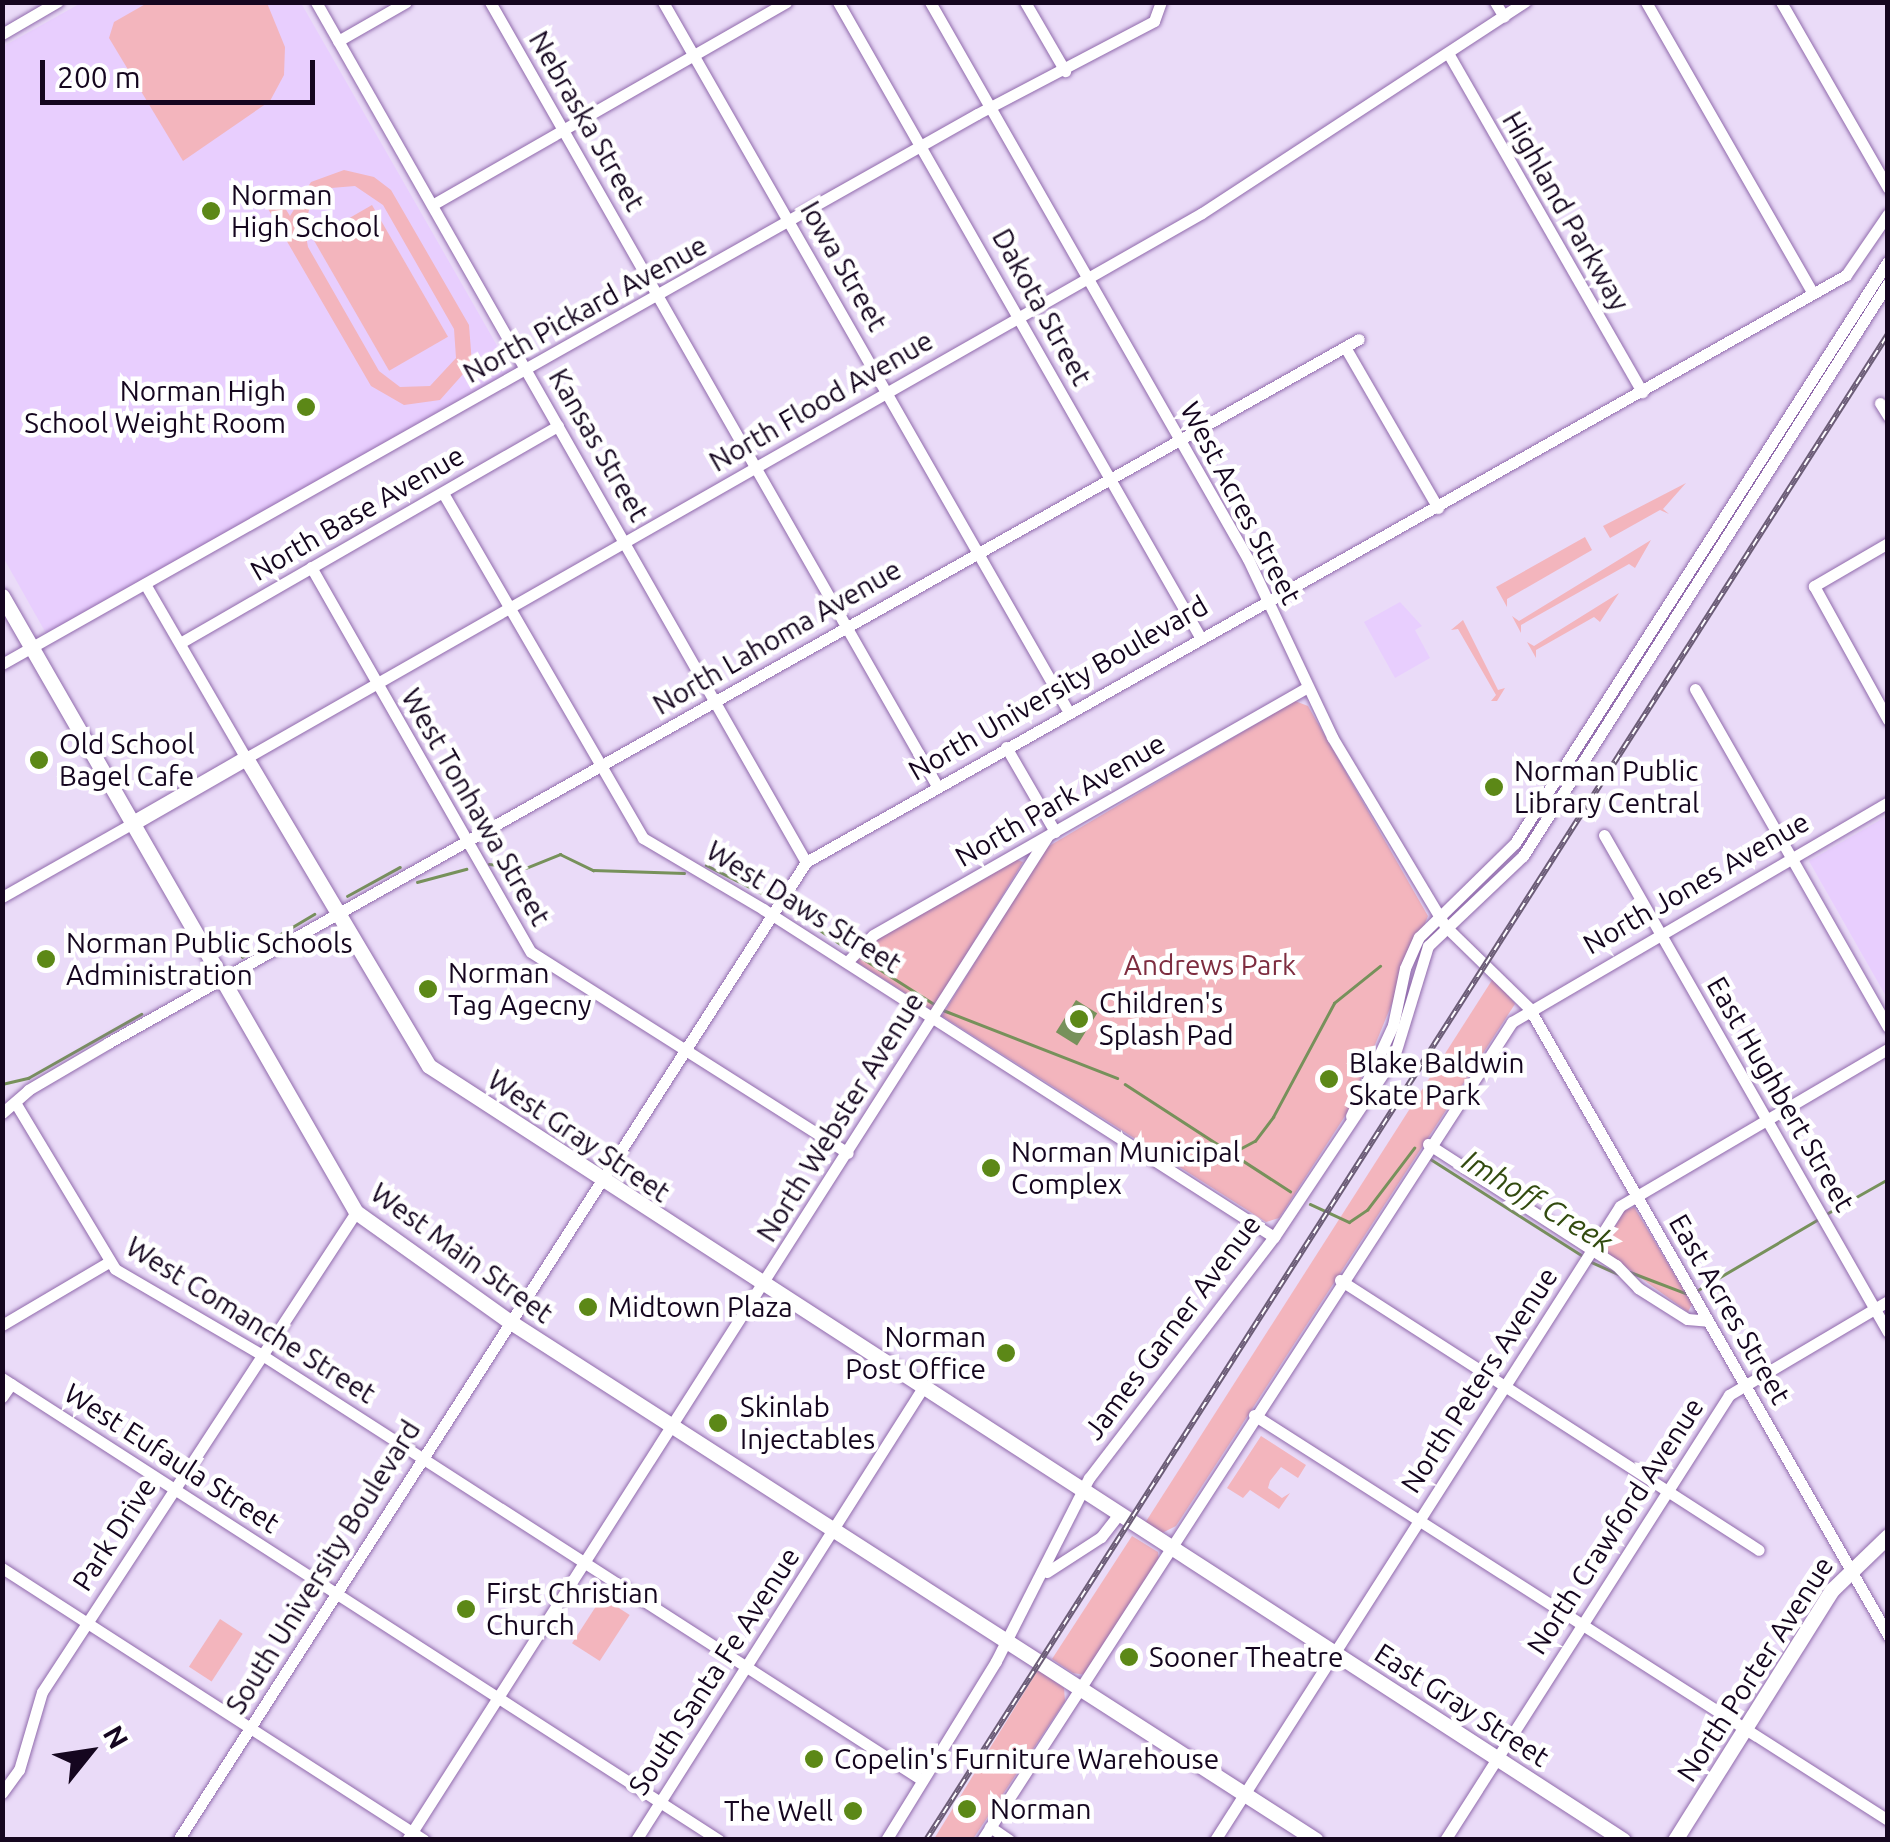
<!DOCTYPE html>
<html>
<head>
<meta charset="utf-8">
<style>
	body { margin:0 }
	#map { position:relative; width:1890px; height:1842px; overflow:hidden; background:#eadbf8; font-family:Ubuntu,sans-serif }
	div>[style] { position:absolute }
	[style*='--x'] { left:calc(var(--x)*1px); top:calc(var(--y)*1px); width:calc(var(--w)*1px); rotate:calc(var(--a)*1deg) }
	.built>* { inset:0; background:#e8cefe }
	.green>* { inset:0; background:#f3b5bd; transform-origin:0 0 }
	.water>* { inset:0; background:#77915b; transform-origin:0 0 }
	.stream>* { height:2.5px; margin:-1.25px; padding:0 1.25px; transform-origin:1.25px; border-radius:1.25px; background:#77915b }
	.roads { filter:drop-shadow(0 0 2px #906aac) drop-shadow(0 0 2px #906aac) }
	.minor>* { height:11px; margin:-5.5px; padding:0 5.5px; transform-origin:5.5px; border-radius:5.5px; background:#fff }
	.major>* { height:15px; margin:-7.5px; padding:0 7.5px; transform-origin:7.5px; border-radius:7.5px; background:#fff }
	.rail>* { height:6px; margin-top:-3px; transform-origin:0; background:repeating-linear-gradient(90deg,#fff 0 8px,#6b5c76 0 16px); box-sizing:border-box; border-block:2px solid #6b5c76 }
	.dots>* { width:28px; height:28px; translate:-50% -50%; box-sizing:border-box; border:5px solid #fff; border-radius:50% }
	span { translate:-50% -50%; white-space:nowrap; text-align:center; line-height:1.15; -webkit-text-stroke:9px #fff; paint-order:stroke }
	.street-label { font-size:28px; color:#15061f }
	.poi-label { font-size:28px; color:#15061f }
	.left { translate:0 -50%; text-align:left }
	.right { translate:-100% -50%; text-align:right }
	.park-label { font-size:28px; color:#7e2d40 }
	.water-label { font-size:30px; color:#324b0f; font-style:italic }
	.frame { position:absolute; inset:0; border:5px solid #15061f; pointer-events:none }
	.north { position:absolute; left:40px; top:1702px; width:100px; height:100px; -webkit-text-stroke:8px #fff; paint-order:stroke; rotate:60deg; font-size:28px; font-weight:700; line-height:40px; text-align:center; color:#15061f }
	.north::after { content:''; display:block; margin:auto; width:35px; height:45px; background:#15061f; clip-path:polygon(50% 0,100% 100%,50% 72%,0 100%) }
	.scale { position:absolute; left:40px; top:60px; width:275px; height:45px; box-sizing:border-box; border:5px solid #15061f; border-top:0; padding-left:12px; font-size:30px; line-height:35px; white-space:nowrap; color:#15061f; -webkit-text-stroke:8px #fff; paint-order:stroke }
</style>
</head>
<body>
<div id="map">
	<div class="built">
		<div style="clip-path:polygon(81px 3px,301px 3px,511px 370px,47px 635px,3px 557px,2px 47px)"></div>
		<div style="clip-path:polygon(1400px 602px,1422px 626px,1415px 630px,1430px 658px,1395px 678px,1364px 622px)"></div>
		<div style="clip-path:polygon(1887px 816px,1887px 998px,1809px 861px)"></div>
	</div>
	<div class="green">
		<div style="clip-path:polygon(149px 2px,267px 3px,285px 47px,284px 75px,270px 101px,183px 161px,109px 38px,114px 22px)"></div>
		<div style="clip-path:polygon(evenodd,344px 170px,374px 177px,391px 190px,469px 325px,472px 364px,440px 400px,404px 405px,371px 386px,267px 207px,280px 200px,290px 216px,311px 182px,344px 170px,355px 186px,383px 205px,454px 329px,456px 358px,430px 386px,400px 387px,379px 371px,308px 247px,304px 226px,311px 204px,331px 188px,355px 186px)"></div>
		<div style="left:372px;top:205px;width:152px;height:68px;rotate:60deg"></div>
		<div style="clip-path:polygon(1686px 483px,1663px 509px,1669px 514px,1660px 510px,1610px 538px,1603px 526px)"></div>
		<div style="clip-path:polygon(1585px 537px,1592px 550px,1507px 599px,1507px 607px,1496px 587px)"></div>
		<div style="clip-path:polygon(1651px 540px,1635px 568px,1629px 564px,1521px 625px,1521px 633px,1512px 616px,1519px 621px)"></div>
		<div style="clip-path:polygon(1619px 593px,1600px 622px,1594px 617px,1536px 650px,1536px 658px,1527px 642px,1534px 646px)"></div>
		<div style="clip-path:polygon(1463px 620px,1498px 690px,1505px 688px,1497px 701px,1491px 701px,1496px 695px,1458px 629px,1451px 630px)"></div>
		<div style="clip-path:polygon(1295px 701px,1308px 706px,1428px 916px,1347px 1113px,1279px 1218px,1266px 1222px,942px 1016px,1044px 849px)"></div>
		<div style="clip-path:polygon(1015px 859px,1023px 862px,932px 1010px,855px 961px,865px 946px)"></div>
		<div style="clip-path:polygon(1494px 977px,1515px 1004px,1176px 1526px,1162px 1533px,1145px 1523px)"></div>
		<div style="clip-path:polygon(1634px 1207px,1692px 1304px,1688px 1312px,1602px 1250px,1624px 1211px)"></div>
		<div style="clip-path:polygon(1261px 1436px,1306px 1465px,1298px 1478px,1281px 1467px,1270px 1481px,1268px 1488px,1282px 1498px,1290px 1493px,1279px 1509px,1250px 1490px,1243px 1498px,1227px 1488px)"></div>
		<div style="clip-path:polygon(1132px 1536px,1158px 1552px,1159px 1562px,1085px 1675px,1073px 1673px,1052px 1659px)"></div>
		<div style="left:602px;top:1597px;width:33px;height:55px;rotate:33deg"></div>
		<div style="left:220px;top:1619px;width:27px;height:57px;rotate:33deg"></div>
		<div style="clip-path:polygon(1038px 1670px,1064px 1688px,1065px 1701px,973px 1839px,934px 1839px)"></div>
	</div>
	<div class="water">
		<div style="left:1076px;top:1000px;width:25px;height:38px;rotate:32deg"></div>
	</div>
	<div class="stream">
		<div style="--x:489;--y:864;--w:37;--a:6"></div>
		<div style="--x:526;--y:868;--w:37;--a:-22"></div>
		<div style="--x:560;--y:854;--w:37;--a:26"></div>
		<div style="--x:593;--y:870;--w:91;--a:1.9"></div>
		<div style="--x:706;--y:865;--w:78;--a:26.6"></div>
		<div style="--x:417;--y:882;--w:51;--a:-14.9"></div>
		<div style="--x:347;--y:896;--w:60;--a:-28.7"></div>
		<div style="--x:783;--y:905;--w:78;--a:34.1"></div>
		<div style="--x:859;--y:956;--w:89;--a:32.6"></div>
		<div style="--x:242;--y:957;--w:84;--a:-30.8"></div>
		<div style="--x:943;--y:1010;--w:187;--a:21.3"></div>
		<div style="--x:2;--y:1084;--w:27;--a:-13"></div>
		<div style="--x:28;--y:1078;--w:130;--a:-29.5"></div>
		<div style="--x:1125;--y:1084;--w:197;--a:33"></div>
		<div style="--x:1232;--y:1153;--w:26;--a:-28"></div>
		<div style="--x:1255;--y:1141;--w:30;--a:-53"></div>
		<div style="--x:1273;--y:1117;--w:129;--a:-61.8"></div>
		<div style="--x:1334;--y:1003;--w:59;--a:-38.8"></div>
		<div style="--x:1429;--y:1158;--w:183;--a:32.5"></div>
		<div style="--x:1310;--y:1204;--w:43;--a:24.8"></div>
		<div style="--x:1349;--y:1222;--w:22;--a:-34"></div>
		<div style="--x:1367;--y:1210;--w:78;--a:-52.8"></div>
		<div style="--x:1828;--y:1213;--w:69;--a:-29.5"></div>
		<div style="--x:1589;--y:1261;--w:32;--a:24"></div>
		<div style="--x:1630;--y:1272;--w:59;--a:20.9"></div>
		<div style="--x:1698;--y:1290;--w:138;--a:-30.5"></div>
	</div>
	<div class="roads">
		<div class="minor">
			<div style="--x:316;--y:2;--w:990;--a:60.33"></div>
			<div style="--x:490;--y:2;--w:902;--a:60.31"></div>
			<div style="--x:663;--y:2;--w:817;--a:60.26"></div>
			<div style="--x:838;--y:2;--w:731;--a:60.31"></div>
			<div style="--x:930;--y:2;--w:641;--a:60.28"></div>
			<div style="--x:1248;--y:559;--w:197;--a:64.7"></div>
			<div style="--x:1332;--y:737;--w:220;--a:59.1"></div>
			<div style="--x:1445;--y:926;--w:117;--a:44.3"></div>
			<div style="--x:1529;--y:1008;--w:723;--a:60.21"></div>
			<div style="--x:1025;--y:2;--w:80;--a:59.9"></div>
			<div style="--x:1495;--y:2;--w:17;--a:59"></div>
			<div style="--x:1646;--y:2;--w:336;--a:60.2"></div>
			<div style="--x:1781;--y:2;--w:215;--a:60.1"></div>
			<div style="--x:2;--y:34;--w:64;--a:-30.2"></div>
			<div style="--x:338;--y:41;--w:78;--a:-29.8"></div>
			<div style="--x:1448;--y:53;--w:391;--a:60.2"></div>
			<div style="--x:432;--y:205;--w:408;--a:-29.8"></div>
			<div style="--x:1345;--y:347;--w:186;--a:60"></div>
			<div style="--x:1880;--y:403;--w:15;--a:58"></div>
			<div style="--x:443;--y:493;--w:399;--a:59.9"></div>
			<div style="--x:643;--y:838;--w:139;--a:30.6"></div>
			<div style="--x:763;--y:909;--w:607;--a:32.7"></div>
			<div style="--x:1888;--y:543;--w:86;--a:149.8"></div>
			<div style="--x:1814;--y:586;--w:153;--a:61.1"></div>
			<div style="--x:311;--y:567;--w:443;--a:60.3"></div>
			<div style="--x:531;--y:952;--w:375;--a:32.4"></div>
			<div style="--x:145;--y:584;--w:201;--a:59.9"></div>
			<div style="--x:246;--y:758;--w:1100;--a:-29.69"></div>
			<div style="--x:1202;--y:213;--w:386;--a:-33.2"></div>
			<div style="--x:180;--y:643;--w:436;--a:-29.9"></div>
			<div style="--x:2;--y:664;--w:1119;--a:-29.43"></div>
			<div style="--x:977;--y:114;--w:200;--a:-27.7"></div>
			<div style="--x:1154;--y:21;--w:20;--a:-70"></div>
			<div style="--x:1695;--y:689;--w:389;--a:60.3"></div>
			<div style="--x:1006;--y:747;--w:98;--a:60"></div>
			<div style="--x:1604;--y:835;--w:572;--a:60.26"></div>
			<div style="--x:2;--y:897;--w:148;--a:-29.5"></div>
			<div style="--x:847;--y:962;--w:37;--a:-46"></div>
			<div style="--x:873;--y:935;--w:497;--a:-29.7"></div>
			<div style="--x:16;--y:1104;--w:192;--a:59"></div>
			<div style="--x:115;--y:1269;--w:167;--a:30.3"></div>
			<div style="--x:259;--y:1353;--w:789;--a:32.78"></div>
			<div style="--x:2;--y:1113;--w:35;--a:-41"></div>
			<div style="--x:28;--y:1090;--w:93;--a:-30.4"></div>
			<div style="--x:108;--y:1043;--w:1435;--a:-29.37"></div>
			<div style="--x:1351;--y:1116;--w:100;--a:-65.2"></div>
			<div style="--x:1393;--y:1025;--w:58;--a:-78.1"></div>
			<div style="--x:1405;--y:968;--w:34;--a:-66"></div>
			<div style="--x:1419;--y:937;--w:134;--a:-44.4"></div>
			<div style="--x:1515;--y:843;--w:691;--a:-57.34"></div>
			<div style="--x:1428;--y:1144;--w:224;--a:32.8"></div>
			<div style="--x:1616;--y:1265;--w:32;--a:46"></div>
			<div style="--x:1638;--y:1288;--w:58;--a:32.3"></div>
			<div style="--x:1687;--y:1319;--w:21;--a:5"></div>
			<div style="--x:1340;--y:1280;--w:498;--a:32.8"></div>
			<div style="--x:2;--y:1325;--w:124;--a:-30.5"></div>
			<div style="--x:2;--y:1378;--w:853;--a:32.8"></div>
			<div style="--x:2;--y:1397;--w:16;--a:-55"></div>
			<div style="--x:1254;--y:1415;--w:752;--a:32.57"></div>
			<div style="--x:2;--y:1568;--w:502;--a:32.8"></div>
			<div style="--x:1047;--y:1572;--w:64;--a:-32.9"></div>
			<div style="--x:1101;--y:1537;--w:28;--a:-52"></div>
			<div style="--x:2;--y:1793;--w:29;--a:-54"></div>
			<div style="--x:19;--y:1770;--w:81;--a:-73.6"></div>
			<div style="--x:42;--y:1692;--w:574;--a:-56.81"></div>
			<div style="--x:990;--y:1827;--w:23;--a:34"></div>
			<div style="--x:178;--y:1840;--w:1162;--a:-57.29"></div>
			<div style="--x:806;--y:862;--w:1194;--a:-29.44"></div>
			<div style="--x:1846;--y:275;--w:74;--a:-55.5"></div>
			<div style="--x:407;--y:1840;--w:1190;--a:-57.46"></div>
			<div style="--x:636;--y:1840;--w:534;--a:-57.62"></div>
			<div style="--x:886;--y:1840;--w:210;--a:-58.4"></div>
			<div style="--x:996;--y:1661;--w:205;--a:-63.1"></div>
			<div style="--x:1089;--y:1478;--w:304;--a:-52.5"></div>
			<div style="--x:1274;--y:1237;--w:216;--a:-56.3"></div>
			<div style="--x:1394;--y:1057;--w:116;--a:-73"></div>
			<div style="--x:1428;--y:946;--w:131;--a:-43.5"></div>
			<div style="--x:1523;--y:856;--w:679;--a:-57.5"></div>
			<div style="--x:982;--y:1840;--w:975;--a:-57.06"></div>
			<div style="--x:1512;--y:1022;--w:436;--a:-30.3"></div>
			<div style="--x:1215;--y:1840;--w:752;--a:-57.43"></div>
			<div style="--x:1620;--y:1206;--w:311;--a:-30.4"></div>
			<div style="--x:1445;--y:1840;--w:528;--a:-57.45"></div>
			<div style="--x:1729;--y:1395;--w:185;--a:-30.6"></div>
		</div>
		<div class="major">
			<div style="--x:2;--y:596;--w:710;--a:60.12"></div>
			<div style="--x:356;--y:1212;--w:188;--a:35.5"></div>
			<div style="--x:509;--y:1321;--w:959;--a:32.75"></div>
			<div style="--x:131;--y:824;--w:133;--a:-29.9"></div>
			<div style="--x:246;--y:758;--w:358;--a:59.3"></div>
			<div style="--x:429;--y:1066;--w:1423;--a:32.95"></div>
			<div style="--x:1675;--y:1840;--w:295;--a:-57.9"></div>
			<div style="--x:1832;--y:1590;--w:78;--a:-44"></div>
		</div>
	</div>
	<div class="rail">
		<div style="--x:926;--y:1840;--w:1787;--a:-57.43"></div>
	</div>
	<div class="dots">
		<div style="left:211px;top:211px;background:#5c8817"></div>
		<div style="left:306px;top:407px;background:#5c8817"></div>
		<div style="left:39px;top:760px;background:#5c8817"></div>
		<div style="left:1494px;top:787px;background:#5c8817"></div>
		<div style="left:46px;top:959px;background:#5c8817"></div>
		<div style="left:428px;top:989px;background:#5c8817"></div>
		<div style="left:1079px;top:1019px;background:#5c8817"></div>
		<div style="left:1329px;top:1079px;background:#5c8817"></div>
		<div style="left:991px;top:1168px;background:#5c8817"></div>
		<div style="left:588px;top:1307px;background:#5c8817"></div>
		<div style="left:1006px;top:1353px;background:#5c8817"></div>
		<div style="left:718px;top:1423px;background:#5c8817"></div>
		<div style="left:466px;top:1609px;background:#5c8817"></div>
		<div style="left:1129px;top:1657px;background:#5c8817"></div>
		<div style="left:814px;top:1759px;background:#5c8817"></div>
		<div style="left:967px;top:1809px;background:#5c8817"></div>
		<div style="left:853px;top:1811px;background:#5c8817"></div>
	</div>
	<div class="street-label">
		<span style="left:587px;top:121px;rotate:60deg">Nebraska Street</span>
		<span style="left:1566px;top:211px;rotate:60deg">Highland Parkway</span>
		<span style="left:844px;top:266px;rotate:60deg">Iowa Street</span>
		<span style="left:1042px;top:307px;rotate:61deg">Dakota Street</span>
		<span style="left:585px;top:309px;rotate:-29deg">North Pickard Avenue</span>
		<span style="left:821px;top:401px;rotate:-30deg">North Flood Avenue</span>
		<span style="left:599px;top:445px;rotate:60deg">Kansas Street</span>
		<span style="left:1241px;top:503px;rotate:62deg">West Acres Street</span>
		<span style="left:357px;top:513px;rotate:-30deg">North Base Avenue</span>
		<span style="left:777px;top:637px;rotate:-30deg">North Lahoma Avenue</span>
		<span style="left:1058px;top:688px;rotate:-30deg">North University Boulevard</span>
		<span style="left:1060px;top:800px;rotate:-30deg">North Park Avenue</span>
		<span style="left:476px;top:807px;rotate:60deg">West Tonhawa Street</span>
		<span style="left:1696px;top:883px;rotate:-30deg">North Jones Avenue</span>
		<span style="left:804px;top:907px;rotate:32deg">West Daws Street</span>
		<span style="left:1781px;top:1094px;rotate:60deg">East Hughbert Street</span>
		<span style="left:840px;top:1117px;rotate:-58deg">North Webster Avenue</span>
		<span style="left:579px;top:1136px;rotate:34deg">West Gray Street</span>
		<span style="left:462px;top:1253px;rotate:36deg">West Main Street</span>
		<span style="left:1730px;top:1309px;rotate:60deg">East Acres Street</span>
		<span style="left:251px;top:1320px;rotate:32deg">West Comanche Street</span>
		<span style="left:1172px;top:1327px;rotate:-53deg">James Garner Avenue</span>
		<span style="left:1479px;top:1380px;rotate:-57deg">North Peters Avenue</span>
		<span style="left:172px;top:1458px;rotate:33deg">West Eufaula Street</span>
		<span style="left:1615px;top:1526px;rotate:-57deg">North Crawford Avenue</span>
		<span style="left:114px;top:1534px;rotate:-57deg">Park Drive</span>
		<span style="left:323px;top:1567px;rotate:-58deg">South University Boulevard</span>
		<span style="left:1755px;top:1669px;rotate:-57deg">North Porter Avenue</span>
		<span style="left:714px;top:1671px;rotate:-57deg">South Santa Fe Avenue</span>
		<span style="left:1462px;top:1705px;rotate:33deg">East Gray Street</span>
	</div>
	<div class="poi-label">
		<span class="left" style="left:231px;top:211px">Norman<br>High School</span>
		<span class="right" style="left:286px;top:407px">Norman High<br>School Weight Room</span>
		<span class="left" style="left:59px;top:760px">Old School<br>Bagel Cafe</span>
		<span class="left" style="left:1514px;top:787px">Norman Public<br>Library Central</span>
		<span class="left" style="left:66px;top:959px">Norman Public Schools<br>Administration</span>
		<span class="left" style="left:448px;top:989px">Norman<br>Tag Agecny</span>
		<span class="left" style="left:1099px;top:1019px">Children's<br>Splash Pad</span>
		<span class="left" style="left:1349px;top:1079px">Blake Baldwin<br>Skate Park</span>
		<span class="left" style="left:1011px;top:1168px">Norman Municipal<br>Complex</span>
		<span class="left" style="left:608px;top:1307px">Midtown Plaza</span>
		<span class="right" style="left:986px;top:1353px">Norman<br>Post Office</span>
		<span class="left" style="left:740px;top:1423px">Skinlab<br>Injectables</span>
		<span class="left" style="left:486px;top:1609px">First Christian<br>Church</span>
		<span class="left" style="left:1149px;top:1657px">Sooner Theatre</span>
		<span class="left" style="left:834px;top:1759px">Copelin's Furniture Warehouse</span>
		<span class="left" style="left:990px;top:1809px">Norman</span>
		<span class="right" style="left:833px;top:1811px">The Well</span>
	</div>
	<div class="park-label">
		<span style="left:1210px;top:965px">Andrews Park</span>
	</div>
	<div class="water-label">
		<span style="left:1538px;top:1201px;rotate:31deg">Imhoff Creek</span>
	</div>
	<div class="frame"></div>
	<div class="north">N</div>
	<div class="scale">200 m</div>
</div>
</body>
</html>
